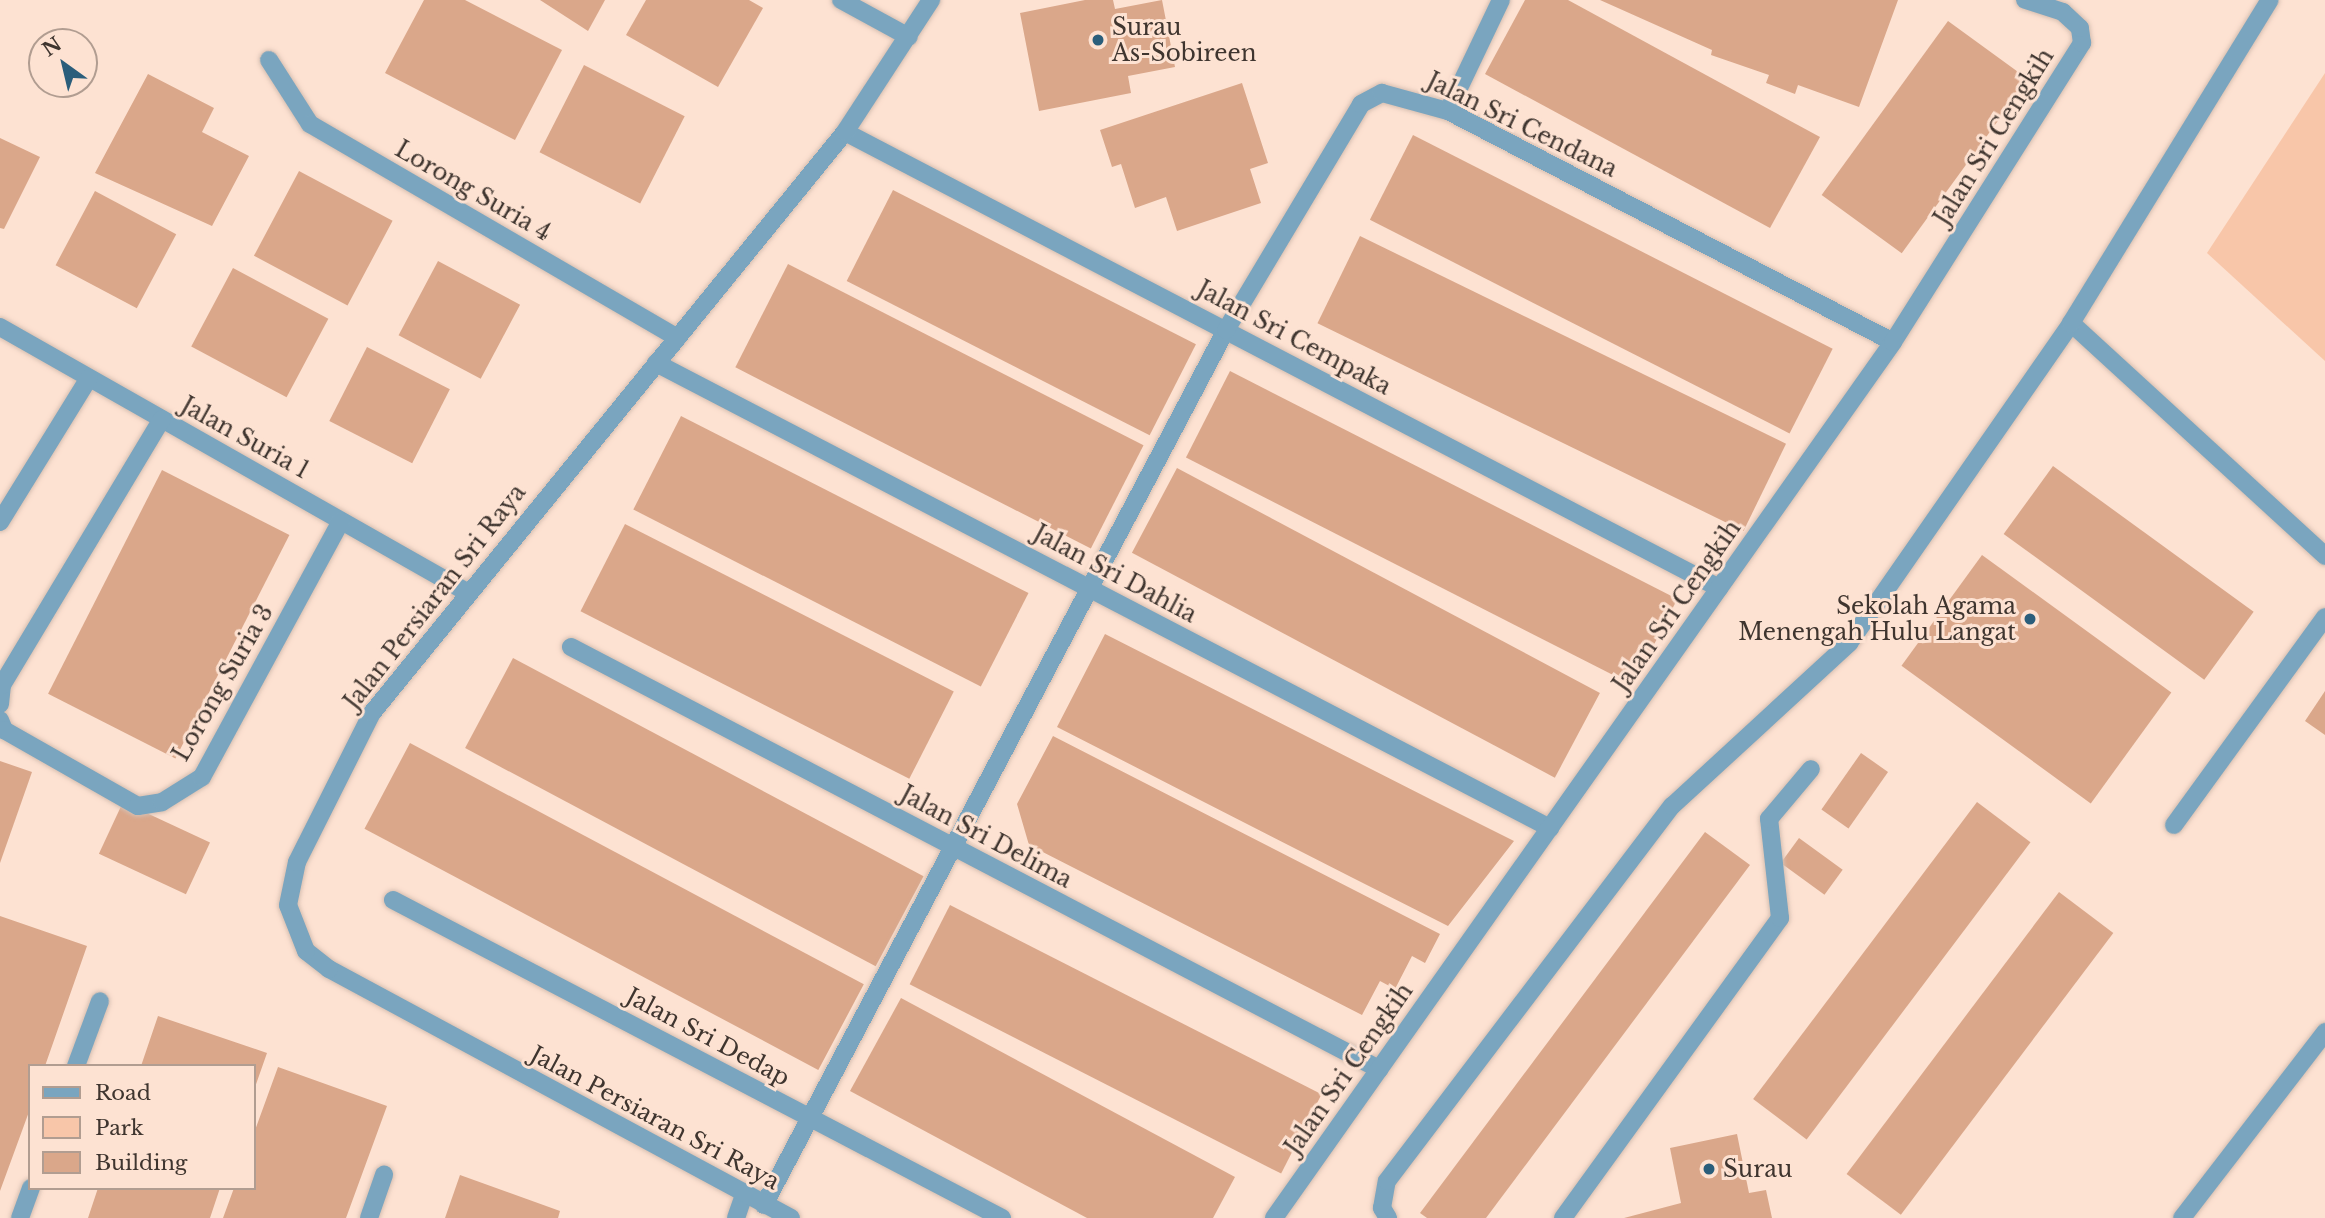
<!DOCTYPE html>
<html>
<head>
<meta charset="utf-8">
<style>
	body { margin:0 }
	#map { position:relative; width:2325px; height:1218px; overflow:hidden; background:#fde2d2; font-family:"Libre Baskerville",serif }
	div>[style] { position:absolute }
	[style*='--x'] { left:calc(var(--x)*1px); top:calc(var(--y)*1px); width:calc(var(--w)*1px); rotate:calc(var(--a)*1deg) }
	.green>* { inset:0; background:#f8c6a9 }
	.building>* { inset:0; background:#daa78a; transform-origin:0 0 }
	.roads { filter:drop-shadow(0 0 2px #d7bfb1) drop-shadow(0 0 2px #d7bfb1) }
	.minor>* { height:18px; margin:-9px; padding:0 9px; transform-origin:9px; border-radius:9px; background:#7aa5bf }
	.dots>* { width:19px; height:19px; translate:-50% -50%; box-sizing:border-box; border:4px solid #fde2d2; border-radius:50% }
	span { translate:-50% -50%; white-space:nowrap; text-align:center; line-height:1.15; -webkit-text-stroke:6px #fde2d2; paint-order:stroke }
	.poi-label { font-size:23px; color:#3f352f }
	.left { translate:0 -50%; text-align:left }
	.right { translate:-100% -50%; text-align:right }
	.street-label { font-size:23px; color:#3f352f }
	.legend { position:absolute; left:28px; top:1064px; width:228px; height:126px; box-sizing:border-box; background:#fde2d2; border:2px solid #b19d91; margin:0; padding:9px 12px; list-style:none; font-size:21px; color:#3f352f }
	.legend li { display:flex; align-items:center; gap:14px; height:35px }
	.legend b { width:35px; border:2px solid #b19d91 }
	.north { position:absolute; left:28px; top:28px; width:70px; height:70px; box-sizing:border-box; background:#fde2d2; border:2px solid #b19d91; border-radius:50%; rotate:326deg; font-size:19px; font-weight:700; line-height:28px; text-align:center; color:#3f352f }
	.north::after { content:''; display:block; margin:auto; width:24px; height:32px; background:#2b5e7b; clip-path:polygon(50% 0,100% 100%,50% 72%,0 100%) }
</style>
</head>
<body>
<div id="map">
	<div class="green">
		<div style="clip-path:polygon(2325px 73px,2325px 361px,2207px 253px)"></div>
	</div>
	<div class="building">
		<div style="clip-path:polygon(424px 0,465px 0,562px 50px,515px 140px,385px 73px)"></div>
		<div style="clip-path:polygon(540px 0,605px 0,588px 31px)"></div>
		<div style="clip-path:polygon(646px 0,749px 0,763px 8px,718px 87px,626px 35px)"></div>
		<div style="clip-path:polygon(1085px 0,1113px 0,1115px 9px,1162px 0,1175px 67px,1128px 76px,1131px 93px,1039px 111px,1020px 13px)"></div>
		<div style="clip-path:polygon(1525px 0,1568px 0,1820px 137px,1770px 228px,1485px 74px)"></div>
		<div style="clip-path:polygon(1600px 0,1898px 0,1859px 107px,1798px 85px,1795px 94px,1766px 83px,1769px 75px,1711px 55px,1712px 50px)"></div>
		<div style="left:1948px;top:21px;width:99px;height:215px;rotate:36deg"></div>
		<div style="left:584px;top:65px;width:113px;height:98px;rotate:27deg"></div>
		<div style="clip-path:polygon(148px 74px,214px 108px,202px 132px,249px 156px,212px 226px,95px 173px)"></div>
		<div style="clip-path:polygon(1242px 83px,1268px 163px,1250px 169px,1261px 203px,1177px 231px,1166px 197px,1135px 208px,1121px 164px,1112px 167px,1100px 130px)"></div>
		<div style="left:1413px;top:135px;width:471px;height:95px;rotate:27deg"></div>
		<div style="clip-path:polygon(0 138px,40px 157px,4px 229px,0 228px)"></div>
		<div style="left:299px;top:171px;width:106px;height:96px;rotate:28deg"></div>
		<div style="left:893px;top:190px;width:340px;height:102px;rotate:27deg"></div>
		<div style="left:95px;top:191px;width:92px;height:84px;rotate:28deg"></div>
		<div style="left:1360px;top:236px;width:474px;height:97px;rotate:26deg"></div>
		<div style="left:438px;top:261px;width:93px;height:84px;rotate:28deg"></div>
		<div style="left:788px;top:264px;width:399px;height:116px;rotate:27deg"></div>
		<div style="left:233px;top:268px;width:108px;height:89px;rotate:28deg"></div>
		<div style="left:367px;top:347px;width:93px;height:83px;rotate:27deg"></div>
		<div style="left:1230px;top:371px;width:502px;height:97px;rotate:27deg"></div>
		<div style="left:681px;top:416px;width:390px;height:105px;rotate:27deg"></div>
		<div style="left:2053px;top:466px;width:248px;height:84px;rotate:36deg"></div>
		<div style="left:1177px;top:468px;width:479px;height:96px;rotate:28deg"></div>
		<div style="left:162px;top:470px;width:143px;height:251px;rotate:27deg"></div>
		<div style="left:625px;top:524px;width:369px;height:98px;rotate:27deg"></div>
		<div style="left:1982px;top:555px;width:234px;height:137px;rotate:36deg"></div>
		<div style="clip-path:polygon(1105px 634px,1432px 800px,1514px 841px,1448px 926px,1351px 877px,1057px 727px)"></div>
		<div style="left:513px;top:658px;width:465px;height:102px;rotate:28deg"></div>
		<div style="clip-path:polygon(2325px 691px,2325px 735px,2305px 721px)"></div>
		<div style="clip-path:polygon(1053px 736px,1440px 934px,1425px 963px,1412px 956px,1395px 989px,1380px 981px,1362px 1015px,1029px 845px,1017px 804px)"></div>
		<div style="left:410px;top:743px;width:514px;height:97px;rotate:28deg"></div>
		<div style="left:1861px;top:753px;width:33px;height:69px;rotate:35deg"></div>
		<div style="clip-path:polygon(0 761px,32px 772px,0 863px)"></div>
		<div style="left:123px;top:802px;width:96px;height:57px;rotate:25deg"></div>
		<div style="left:1977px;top:802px;width:67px;height:372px;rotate:37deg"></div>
		<div style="clip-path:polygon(1705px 832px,1750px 865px,1486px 1218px,1427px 1218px,1420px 1213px)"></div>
		<div style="left:1799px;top:838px;width:54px;height:31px;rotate:36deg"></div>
		<div style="left:2059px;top:892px;width:68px;height:353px;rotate:37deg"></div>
		<div style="left:950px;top:905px;width:417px;height:89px;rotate:27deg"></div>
		<div style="clip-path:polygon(0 916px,87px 946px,45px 1066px,30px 1066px,30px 1109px,0 1191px)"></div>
		<div style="clip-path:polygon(901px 998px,1235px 1177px,1213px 1218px,1087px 1218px,850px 1091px)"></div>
		<div style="clip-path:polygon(158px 1016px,267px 1053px,254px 1090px,254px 1066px,141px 1066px)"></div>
		<div style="clip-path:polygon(278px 1067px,387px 1106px,346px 1218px,223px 1218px,234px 1188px,254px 1188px,254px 1133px)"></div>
		<div style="clip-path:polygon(1737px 1134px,1749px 1193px,1766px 1190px,1772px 1218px,1624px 1218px,1681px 1203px,1670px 1148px)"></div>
		<div style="clip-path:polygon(460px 1175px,560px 1211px,558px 1218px,445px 1218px)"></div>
		<div style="clip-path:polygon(98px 1188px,220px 1188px,210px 1218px,88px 1218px)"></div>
	</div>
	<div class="roads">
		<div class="minor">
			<div style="--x:841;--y:0;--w:77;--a:28.6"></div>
			<div style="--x:269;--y:60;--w:76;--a:57.4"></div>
			<div style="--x:310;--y:124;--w:425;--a:30.2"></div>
			<div style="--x:1448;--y:111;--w:123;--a:-64.5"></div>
			<div style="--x:845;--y:132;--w:986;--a:27.55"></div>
			<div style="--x:2071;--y:323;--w:345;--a:42.5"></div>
			<div style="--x:0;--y:327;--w:535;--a:29.59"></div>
			<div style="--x:656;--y:363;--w:1008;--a:27.48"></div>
			<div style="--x:0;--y:522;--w:169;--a:-58.3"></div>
			<div style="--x:571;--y:647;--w:912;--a:27.58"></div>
			<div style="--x:0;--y:704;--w:19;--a:-84"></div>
			<div style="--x:2;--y:685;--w:310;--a:-59"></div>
			<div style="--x:0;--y:720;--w:11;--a:68"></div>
			<div style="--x:4;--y:730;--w:154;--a:29.6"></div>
			<div style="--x:138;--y:806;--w:24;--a:-9"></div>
			<div style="--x:162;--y:802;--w:47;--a:-32"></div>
			<div style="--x:202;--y:777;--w:291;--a:-61.5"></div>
			<div style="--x:2174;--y:825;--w:257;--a:-54"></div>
			<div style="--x:393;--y:900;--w:687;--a:27.57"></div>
			<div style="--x:76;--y:1066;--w:69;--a:-69.7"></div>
			<div style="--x:764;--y:1205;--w:989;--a:-62.17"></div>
			<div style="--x:1226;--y:330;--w:263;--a:-59.1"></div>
			<div style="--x:1361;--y:104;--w:24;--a:-28"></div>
			<div style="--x:1382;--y:93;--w:68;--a:15.3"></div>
			<div style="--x:1448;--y:111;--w:501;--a:27.43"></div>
			<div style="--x:20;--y:1218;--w:32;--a:-70"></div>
			<div style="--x:369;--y:1218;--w:46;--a:-70.8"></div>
			<div style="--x:736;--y:1218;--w:24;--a:-71"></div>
			<div style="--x:791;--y:1218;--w:525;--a:-151.68"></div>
			<div style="--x:329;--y:969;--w:29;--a:-142"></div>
			<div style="--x:306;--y:951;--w:49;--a:-111.4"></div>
			<div style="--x:288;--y:905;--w:44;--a:-78.2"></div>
			<div style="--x:297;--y:862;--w:167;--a:-63.3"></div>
			<div style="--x:372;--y:713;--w:749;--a:-50.85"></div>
			<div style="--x:845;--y:132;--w:158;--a:-56.9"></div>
			<div style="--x:1274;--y:1218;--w:1073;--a:-54.75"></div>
			<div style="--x:1893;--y:342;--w:354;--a:-57.7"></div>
			<div style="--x:2082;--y:43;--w:15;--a:-98"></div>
			<div style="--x:2080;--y:28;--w:23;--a:-137"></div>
			<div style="--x:2063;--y:12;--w:40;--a:-162"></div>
			<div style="--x:1388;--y:1218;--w:12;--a:-121"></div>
			<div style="--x:1382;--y:1208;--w:27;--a:-80"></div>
			<div style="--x:1387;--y:1181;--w:471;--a:-52.8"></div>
			<div style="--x:1672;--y:806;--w:241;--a:-42.6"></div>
			<div style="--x:1849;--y:643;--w:389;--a:-55.2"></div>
			<div style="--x:2071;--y:323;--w:379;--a:-58.4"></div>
			<div style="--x:1563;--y:1218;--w:370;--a:-54.1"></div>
			<div style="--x:1780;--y:918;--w:100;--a:-96.3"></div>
			<div style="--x:1769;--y:819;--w:65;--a:-50"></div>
			<div style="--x:2182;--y:1218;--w:235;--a:-52.4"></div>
		</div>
	</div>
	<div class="dots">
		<div style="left:1098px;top:40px;background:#2b5e7b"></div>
		<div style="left:2030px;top:619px;background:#2b5e7b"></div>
		<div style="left:1709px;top:1169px;background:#2b5e7b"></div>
	</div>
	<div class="poi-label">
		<span class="left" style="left:1112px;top:40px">Surau<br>As-Sobireen</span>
		<span class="right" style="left:2016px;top:619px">Sekolah Agama<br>Menengah Hulu Langat</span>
		<span class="left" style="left:1723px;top:1169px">Surau</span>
	</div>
	<div class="street-label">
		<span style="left:1522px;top:125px;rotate:26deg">Jalan Sri Cendana</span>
		<span style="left:1994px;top:137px;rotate:-58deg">Jalan Sri Cengkih</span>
		<span style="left:473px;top:191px;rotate:30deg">Lorong Suria 4</span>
		<span style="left:1294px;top:338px;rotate:28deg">Jalan Sri Cempaka</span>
		<span style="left:245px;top:438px;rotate:29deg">Jalan Suria 1</span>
		<span style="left:1115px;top:574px;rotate:28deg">Jalan Sri Dahlia</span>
		<span style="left:435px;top:597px;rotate:-52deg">Jalan Persiaran Sri Raya</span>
		<span style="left:1677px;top:606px;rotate:-55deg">Jalan Sri Cengkih</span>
		<span style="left:223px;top:683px;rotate:-60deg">Lorong Suria 3</span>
		<span style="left:986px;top:837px;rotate:28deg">Jalan Sri Delima</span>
		<span style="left:708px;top:1037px;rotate:28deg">Jalan Sri Dedap</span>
		<span style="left:1349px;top:1069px;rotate:-55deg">Jalan Sri Cengkih</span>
		<span style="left:655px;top:1118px;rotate:28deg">Jalan Persiaran Sri Raya</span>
	</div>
	<ul class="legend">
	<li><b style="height:9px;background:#7aa5bf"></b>Road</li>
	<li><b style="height:19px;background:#f8c6a9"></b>Park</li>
	<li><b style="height:19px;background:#daa78a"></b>Building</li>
	</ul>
	<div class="north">N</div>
</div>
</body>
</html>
